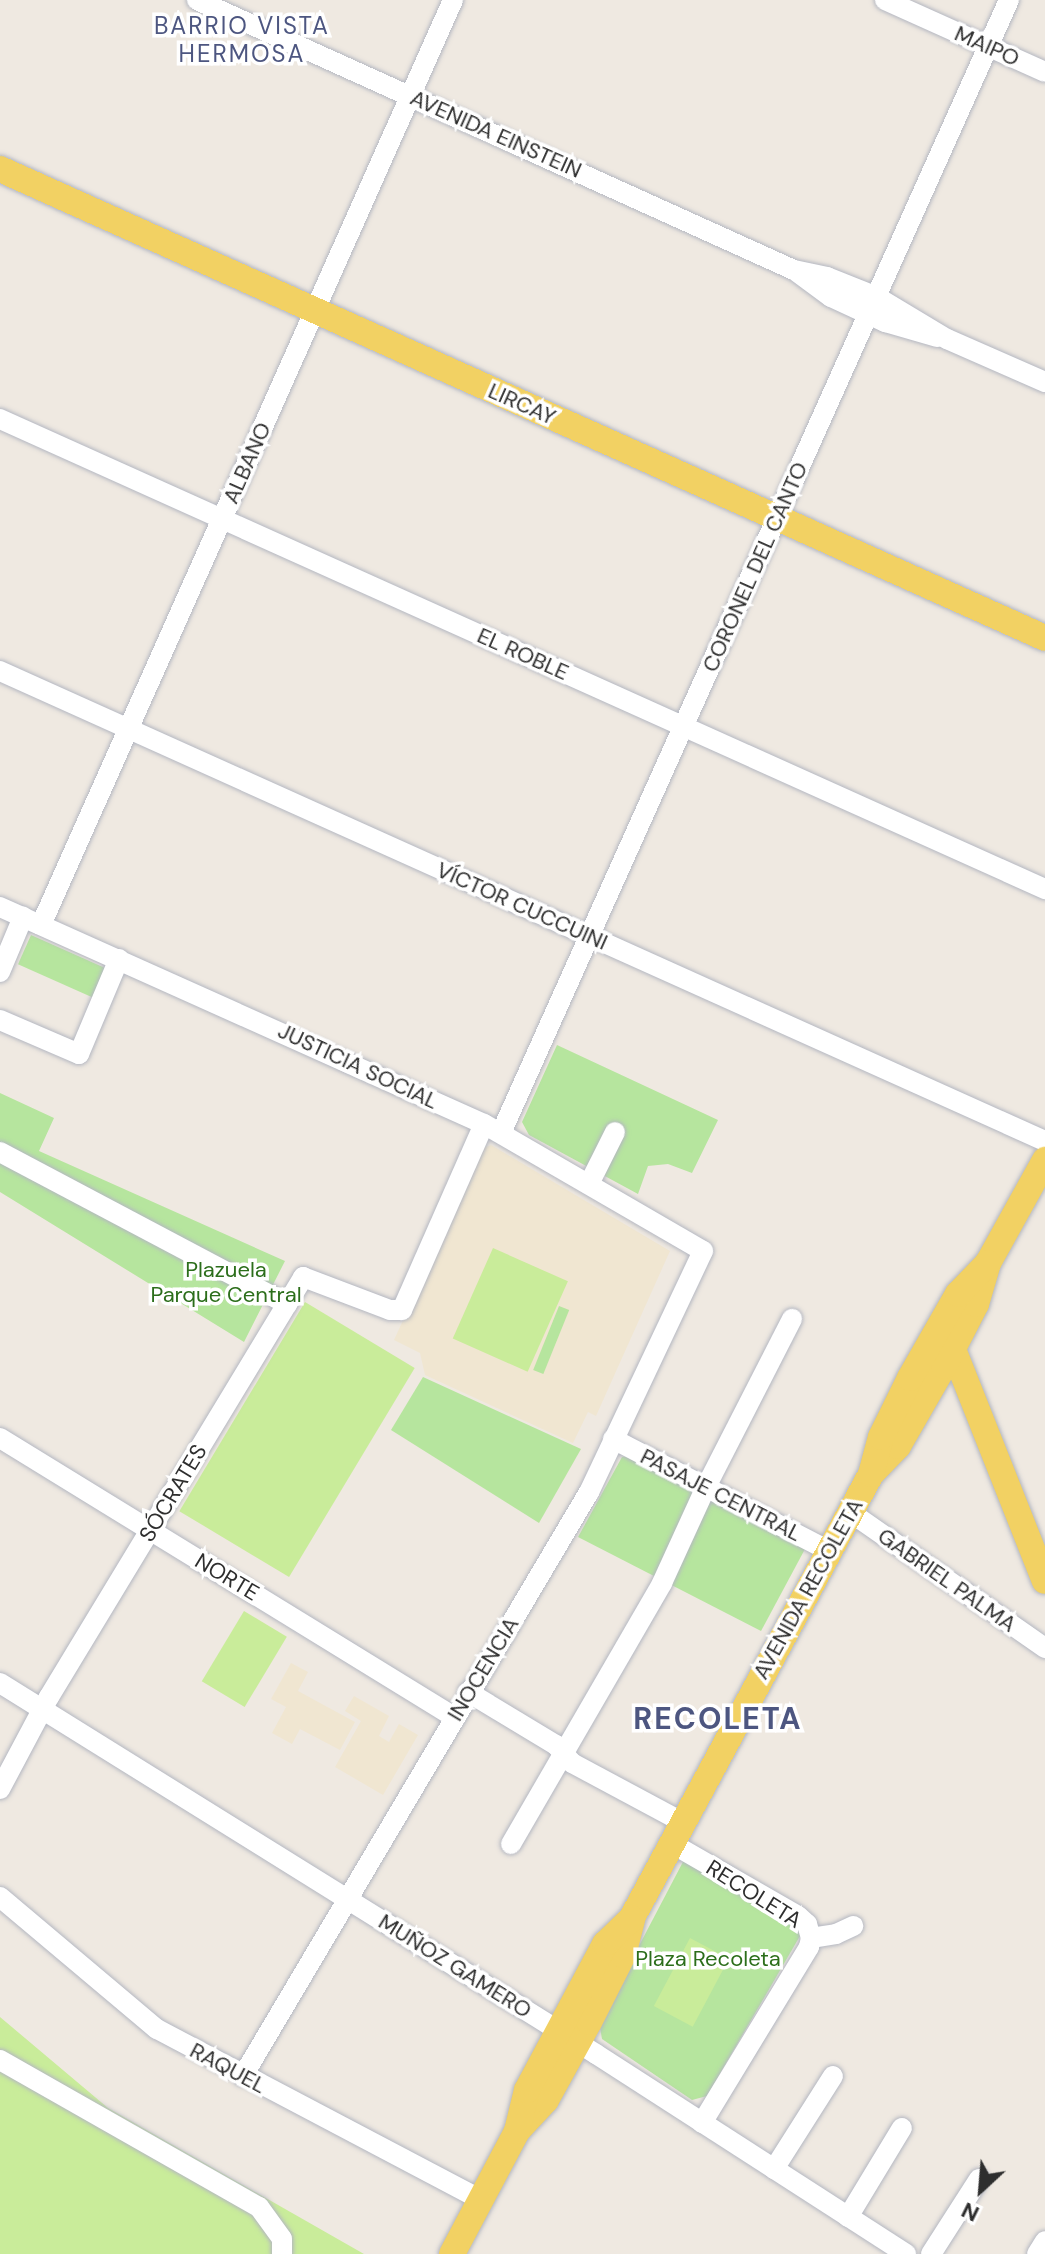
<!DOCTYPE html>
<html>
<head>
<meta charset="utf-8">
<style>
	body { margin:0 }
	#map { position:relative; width:1045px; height:2254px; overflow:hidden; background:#efe9e1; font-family:"DM Sans",sans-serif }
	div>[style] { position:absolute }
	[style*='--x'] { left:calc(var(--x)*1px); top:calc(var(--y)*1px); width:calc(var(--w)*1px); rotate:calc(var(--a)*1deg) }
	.education>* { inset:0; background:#f0e6d1 }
	.green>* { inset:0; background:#b6e59e; transform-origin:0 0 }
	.pitch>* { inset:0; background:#c9ec9a; transform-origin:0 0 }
	.roads { filter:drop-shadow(0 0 2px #b4b7c1) drop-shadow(0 0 2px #b4b7c1) }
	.minor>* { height:20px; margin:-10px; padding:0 10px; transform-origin:10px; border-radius:10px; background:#fff }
	.major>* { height:26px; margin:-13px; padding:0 13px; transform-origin:13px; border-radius:13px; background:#f2d163 }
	span { translate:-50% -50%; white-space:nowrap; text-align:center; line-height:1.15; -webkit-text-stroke:7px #fff; paint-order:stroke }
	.street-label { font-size:22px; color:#2e2e2e }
	.park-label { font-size:22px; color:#2c6e1b }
	.neighbourhood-label { font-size:24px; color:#4d5680; letter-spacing:2px }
	.district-label { font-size:30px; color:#4d5680; font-weight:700; letter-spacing:2px }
	.north { position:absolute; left:941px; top:2150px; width:80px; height:80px; -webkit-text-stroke:6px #fff; paint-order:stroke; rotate:206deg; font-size:22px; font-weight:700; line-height:32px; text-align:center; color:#2e2e2e }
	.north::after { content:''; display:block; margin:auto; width:28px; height:36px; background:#2e2e2e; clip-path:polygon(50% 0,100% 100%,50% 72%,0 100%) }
</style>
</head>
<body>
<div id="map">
	<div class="education">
		<div style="clip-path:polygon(491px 1145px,670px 1251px,596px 1416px,588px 1412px,573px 1443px,425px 1375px,420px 1353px,394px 1340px,481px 1149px)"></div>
		<div style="clip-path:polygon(291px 1663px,308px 1672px,298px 1691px,355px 1722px,340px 1750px,300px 1729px,292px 1744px,272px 1733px,286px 1707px,271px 1699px)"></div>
		<div style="clip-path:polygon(354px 1696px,389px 1716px,379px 1736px,389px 1742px,399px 1724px,418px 1735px,383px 1795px,335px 1767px,361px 1721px,345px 1711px)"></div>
	</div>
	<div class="green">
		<div style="left:31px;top:935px;width:83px;height:32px;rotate:24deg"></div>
		<div style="clip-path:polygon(557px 1045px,718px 1120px,692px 1173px,668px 1164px,648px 1166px,638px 1194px,529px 1135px,522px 1122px)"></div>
		<div style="clip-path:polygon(0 1093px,54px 1118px,39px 1151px,285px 1261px,244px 1342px,0 1192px)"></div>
		<div style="left:559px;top:1306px;width:11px;height:69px;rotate:22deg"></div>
		<div style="clip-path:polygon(423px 1377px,581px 1449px,539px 1523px,391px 1430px)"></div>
		<div style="clip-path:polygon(628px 1456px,805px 1549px,761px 1631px,578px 1537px,622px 1457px)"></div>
		<div style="clip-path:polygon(685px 1858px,795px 1924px,800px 1936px,707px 2096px,692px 2100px,602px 2039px,599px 2022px)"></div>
	</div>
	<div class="pitch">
		<div style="left:493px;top:1248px;width:82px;height:99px;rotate:24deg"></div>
		<div style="left:305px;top:1302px;width:128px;height:244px;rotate:31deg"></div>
		<div style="left:244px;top:1611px;width:50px;height:82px;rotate:31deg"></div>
		<div style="left:690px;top:1938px;width:44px;height:77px;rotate:28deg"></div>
		<div style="clip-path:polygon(0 2017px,108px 2108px,364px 2254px,0 2254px)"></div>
	</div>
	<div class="roads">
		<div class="minor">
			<div style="--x:197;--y:0;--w:655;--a:24.34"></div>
			<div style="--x:794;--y:270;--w:34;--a:12"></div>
			<div style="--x:827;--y:277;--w:54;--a:21.8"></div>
			<div style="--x:877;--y:297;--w:82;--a:31"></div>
			<div style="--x:947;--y:339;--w:107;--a:23.7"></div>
			<div style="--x:885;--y:0;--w:175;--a:24.2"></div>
			<div style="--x:797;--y:272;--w:42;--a:36.3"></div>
			<div style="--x:831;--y:297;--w:60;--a:24.8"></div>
			<div style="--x:885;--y:322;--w:54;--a:16.1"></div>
			<div style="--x:0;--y:419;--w:1146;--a:24.22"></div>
			<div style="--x:0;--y:671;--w:1146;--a:24.22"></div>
			<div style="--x:0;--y:907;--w:530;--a:24.15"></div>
			<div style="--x:484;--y:1124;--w:253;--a:30.1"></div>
			<div style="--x:703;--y:1251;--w:267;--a:115.3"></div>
			<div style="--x:589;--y:1492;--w:679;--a:120.65"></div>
			<div style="--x:41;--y:925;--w:1013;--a:-65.99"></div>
			<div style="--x:0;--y:972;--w:60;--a:-67.3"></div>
			<div style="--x:0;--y:1020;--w:86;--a:23.3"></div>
			<div style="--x:79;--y:1054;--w:103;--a:-67.2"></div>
			<div style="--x:501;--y:1133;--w:1242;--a:-65.85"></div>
			<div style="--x:0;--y:1152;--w:325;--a:27.9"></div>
			<div style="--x:589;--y:1184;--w:58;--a:-63.4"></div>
			<div style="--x:0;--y:1438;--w:533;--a:31.57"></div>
			<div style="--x:613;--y:1439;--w:243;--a:27.4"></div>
			<div style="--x:850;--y:1512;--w:238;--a:34.9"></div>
			<div style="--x:0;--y:1683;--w:702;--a:31.9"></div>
			<div style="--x:596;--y:2054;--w:369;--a:32.8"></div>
			<div style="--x:468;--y:1692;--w:103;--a:31.1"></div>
			<div style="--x:556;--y:1745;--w:24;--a:48"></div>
			<div style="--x:572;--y:1763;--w:125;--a:28.2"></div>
			<div style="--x:0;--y:1789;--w:104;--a:-62"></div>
			<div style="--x:49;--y:1697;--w:491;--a:-58.8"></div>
			<div style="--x:303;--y:1277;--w:93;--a:20.8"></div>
			<div style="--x:390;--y:1310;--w:12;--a:0"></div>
			<div style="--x:402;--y:1310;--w:203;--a:-66.2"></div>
			<div style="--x:671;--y:1843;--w:146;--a:29.9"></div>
			<div style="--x:798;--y:1916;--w:12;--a:42"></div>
			<div style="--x:807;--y:1924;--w:15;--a:74"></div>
			<div style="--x:811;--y:1938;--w:9;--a:103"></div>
			<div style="--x:809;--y:1947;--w:206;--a:121.3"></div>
			<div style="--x:511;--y:1844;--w:302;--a:-59.9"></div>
			<div style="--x:662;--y:1583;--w:106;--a:-65.4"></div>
			<div style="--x:706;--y:1487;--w:189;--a:-62.9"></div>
			<div style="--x:0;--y:1897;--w:205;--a:40.1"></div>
			<div style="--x:157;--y:2029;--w:366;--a:27.8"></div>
			<div style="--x:811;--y:1938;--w:25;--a:-9"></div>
			<div style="--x:836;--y:1934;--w:19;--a:-25"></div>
			<div style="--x:0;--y:2060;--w:298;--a:29.6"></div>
			<div style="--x:259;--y:2207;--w:39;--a:54"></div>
			<div style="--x:282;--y:2239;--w:15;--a:90"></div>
			<div style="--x:774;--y:2169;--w:110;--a:-57.6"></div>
			<div style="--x:848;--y:2217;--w:104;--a:-58.8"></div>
			<div style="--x:931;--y:2254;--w:89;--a:-57.4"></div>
			<div style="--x:1037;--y:2254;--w:15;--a:-58"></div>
		</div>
		<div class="major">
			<div style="--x:0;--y:169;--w:1145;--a:24.17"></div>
			<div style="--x:949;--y:1339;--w:260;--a:68.4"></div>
			<div style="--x:873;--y:1472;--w:36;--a:-46"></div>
			<div style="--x:898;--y:1446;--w:92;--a:-60.1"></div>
			<div style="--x:944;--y:1366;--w:70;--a:-62.7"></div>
			<div style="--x:976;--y:1304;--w:43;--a:-73.7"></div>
			<div style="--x:988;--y:1263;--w:118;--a:-61"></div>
			<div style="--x:517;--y:2131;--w:42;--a:-46.9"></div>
			<div style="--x:546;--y:2100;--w:89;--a:-61.1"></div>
			<div style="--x:589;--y:2022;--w:75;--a:-63.1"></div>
			<div style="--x:623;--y:1955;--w:40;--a:-75.6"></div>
			<div style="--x:633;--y:1916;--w:502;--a:-61.7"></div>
			<div style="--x:871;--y:1474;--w:38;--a:-75"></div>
			<div style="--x:881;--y:1437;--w:66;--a:-63.8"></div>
			<div style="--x:910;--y:1378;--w:97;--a:-60.3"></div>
			<div style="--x:958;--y:1294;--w:43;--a:-45.9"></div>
			<div style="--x:452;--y:2254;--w:139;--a:-62.1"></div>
			<div style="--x:517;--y:2131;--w:42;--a:-76.3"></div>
			<div style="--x:527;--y:2090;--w:166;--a:-61.9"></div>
			<div style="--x:605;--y:1944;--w:37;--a:-44"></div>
		</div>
	</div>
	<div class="street-label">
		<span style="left:987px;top:46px;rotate:24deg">MAIPO</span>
		<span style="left:496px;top:134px;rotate:24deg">AVENIDA EINSTEIN</span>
		<span style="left:522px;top:404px;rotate:24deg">LIRCAY</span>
		<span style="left:247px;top:463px;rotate:-66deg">ALBANO</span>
		<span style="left:755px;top:567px;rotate:-66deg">CORONEL DEL CANTO</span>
		<span style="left:523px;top:654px;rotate:24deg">EL ROBLE</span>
		<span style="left:522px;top:906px;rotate:24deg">VÍCTOR CUCCUINI</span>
		<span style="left:358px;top:1066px;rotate:25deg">JUSTICIA SOCIAL</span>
		<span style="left:173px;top:1493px;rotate:-59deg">SÓCRATES</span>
		<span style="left:721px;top:1495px;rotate:27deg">PASAJE CENTRAL</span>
		<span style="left:227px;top:1577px;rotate:31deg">NORTE</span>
		<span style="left:947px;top:1580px;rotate:35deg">GABRIEL PALMA</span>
		<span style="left:808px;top:1589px;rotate:-61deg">AVENIDA RECOLETA</span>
		<span style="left:483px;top:1669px;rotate:-59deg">INOCENCIA</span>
		<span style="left:754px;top:1894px;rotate:32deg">RECOLETA</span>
		<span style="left:455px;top:1966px;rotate:32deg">MUÑOZ GAMERO</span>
		<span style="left:228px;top:2068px;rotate:28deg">RAQUEL</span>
	</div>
	<div class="park-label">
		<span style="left:226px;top:1282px">Plazuela<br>Parque Central</span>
		<span style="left:708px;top:1959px">Plaza Recoleta</span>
	</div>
	<div class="neighbourhood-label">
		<span style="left:242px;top:40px">BARRIO VISTA<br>HERMOSA</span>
	</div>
	<div class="district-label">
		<span style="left:718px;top:1719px">RECOLETA</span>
	</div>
	<div class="north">N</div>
</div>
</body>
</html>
